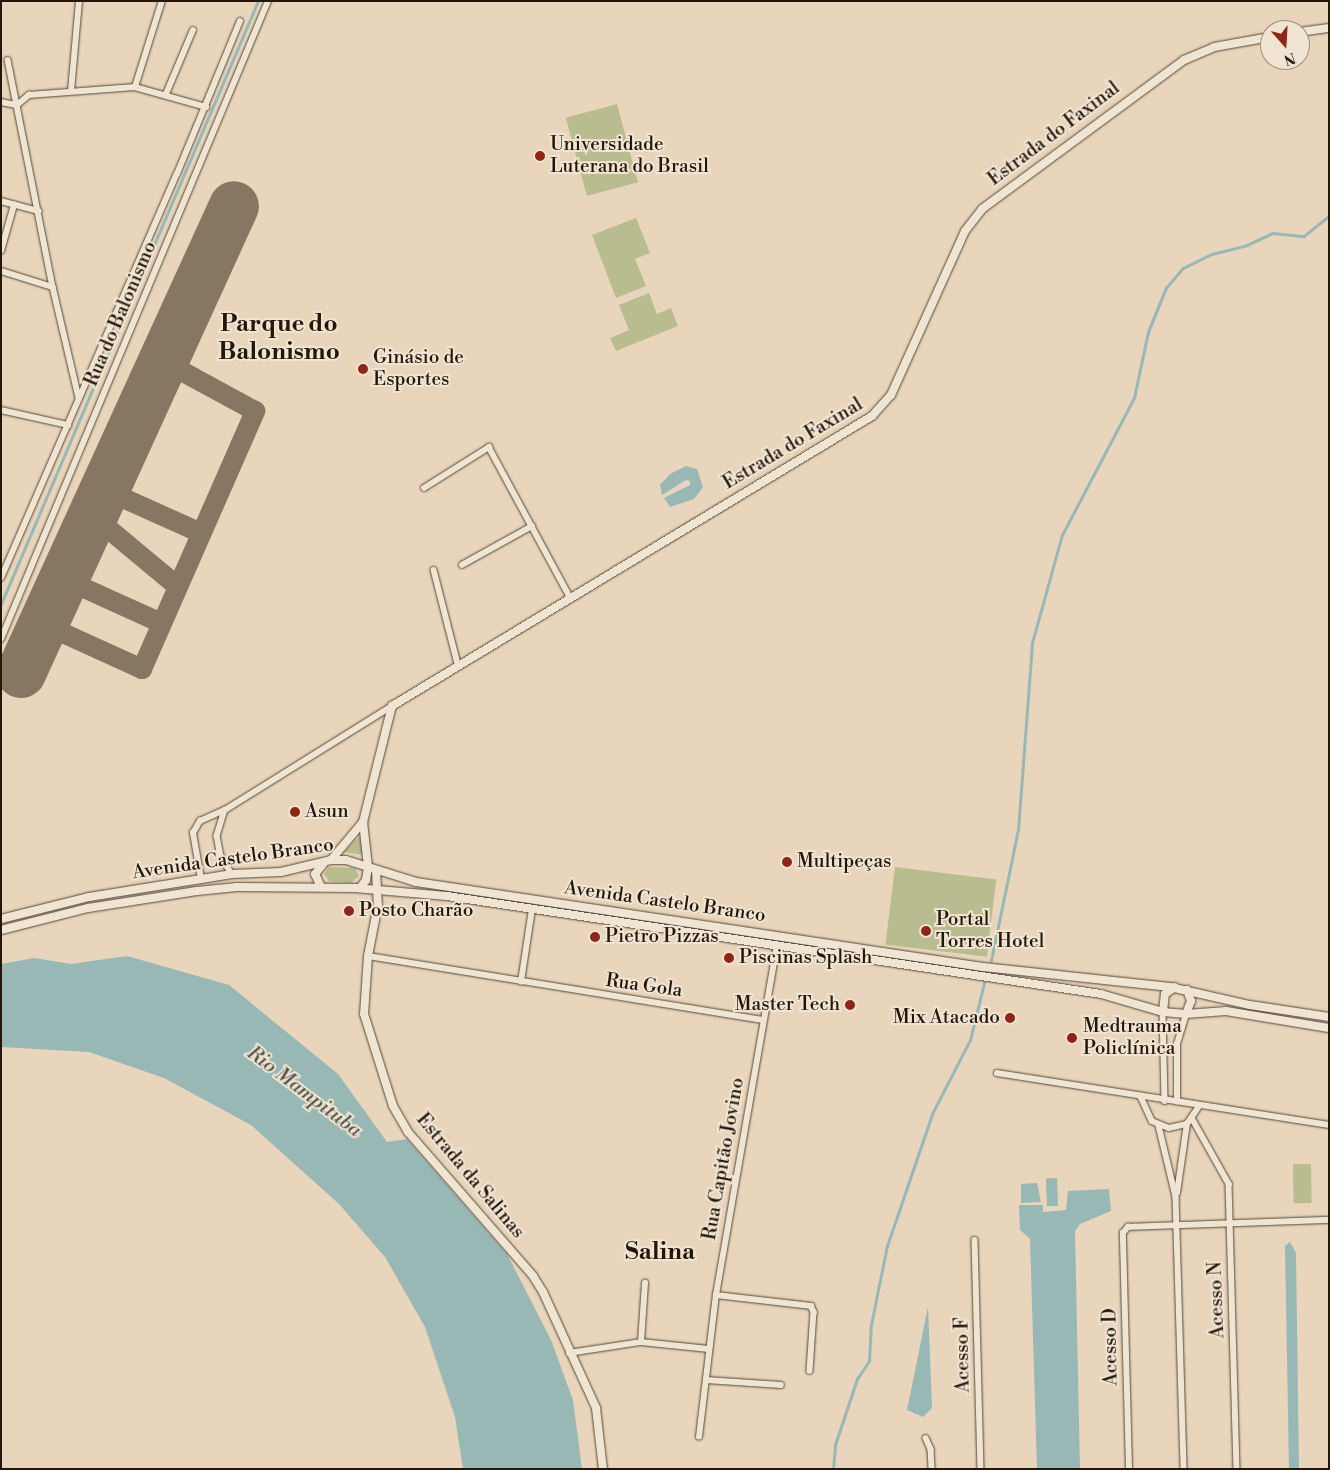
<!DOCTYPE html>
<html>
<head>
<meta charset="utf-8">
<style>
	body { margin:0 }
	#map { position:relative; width:1330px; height:1470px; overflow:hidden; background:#e8d5bb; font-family:"Libre Bodoni",serif }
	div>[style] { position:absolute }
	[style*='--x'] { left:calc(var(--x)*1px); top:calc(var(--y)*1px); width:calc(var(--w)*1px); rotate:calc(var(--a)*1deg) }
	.green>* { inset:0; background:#b9bc8e; transform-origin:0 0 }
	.water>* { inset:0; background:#98b8b5; transform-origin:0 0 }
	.stream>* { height:2.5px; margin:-1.25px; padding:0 1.25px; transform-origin:1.25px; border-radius:1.25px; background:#98b8b5 }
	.taxiway>* { height:20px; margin:-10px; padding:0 10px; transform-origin:10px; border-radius:10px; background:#867662 }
	.runway>* { height:50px; margin:-25px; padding:0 25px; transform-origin:25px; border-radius:25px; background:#867662 }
	.roads { filter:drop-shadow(0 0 1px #554636) drop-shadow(0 0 1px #554636) }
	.street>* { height:5.5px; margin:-2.75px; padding:0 2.75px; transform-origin:2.75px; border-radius:2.75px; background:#f0e4d3 }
	.secondary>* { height:8px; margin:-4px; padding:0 4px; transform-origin:4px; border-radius:4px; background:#f0e4d3 }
	.dots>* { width:14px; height:14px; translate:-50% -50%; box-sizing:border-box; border:2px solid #f0e4d3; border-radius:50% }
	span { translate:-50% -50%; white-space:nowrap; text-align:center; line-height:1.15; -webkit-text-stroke:4px #f0e4d3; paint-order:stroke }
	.street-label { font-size:19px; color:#241709 }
	.poi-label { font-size:19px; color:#241709 }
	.left { translate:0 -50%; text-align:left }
	.right { translate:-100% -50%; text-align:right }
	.water-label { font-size:20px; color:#4d4f45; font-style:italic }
	.district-label { font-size:24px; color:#241709; font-weight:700 }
	.frame { position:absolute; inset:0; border:2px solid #241709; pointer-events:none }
	.north { position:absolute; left:1260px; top:20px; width:50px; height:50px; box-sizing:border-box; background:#f0e4d3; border:1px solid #9e9282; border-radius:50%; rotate:161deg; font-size:14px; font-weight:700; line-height:20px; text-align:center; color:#241709 }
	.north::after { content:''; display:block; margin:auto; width:18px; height:22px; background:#8f2418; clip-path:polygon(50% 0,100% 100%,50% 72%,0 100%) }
</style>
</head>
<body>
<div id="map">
	<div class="green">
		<div style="left:617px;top:104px;width:81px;height:53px;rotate:75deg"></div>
		<div style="clip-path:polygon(636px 218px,650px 253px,635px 259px,646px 286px,616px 298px,592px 235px)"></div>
		<div style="clip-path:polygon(649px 293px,657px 314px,671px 308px,678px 326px,616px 351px,610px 338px,629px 330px,619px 305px)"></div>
		<div style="clip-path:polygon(361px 835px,364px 855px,344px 852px)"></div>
		<div style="clip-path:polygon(329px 867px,355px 868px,359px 876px,351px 883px,329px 881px,324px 874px)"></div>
		<div style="left:895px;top:867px;width:102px;height:78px;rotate:7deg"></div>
		<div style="left:1311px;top:1164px;width:39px;height:18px;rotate:89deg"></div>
	</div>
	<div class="water">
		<div style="clip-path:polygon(686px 466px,697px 469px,703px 487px,694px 499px,670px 507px,664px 498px,690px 485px,690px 481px,686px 480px,662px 495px,660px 485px,670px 474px)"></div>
		<div style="clip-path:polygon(127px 956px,229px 985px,338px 1074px,387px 1142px,407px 1139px,507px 1254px,551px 1340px,573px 1400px,582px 1469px,463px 1469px,455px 1417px,425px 1327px,385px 1257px,339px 1204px,251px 1125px,164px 1078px,89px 1052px,1px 1047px,1px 964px,34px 958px,71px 964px)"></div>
		<div style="left:1057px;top:1178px;width:28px;height:11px;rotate:88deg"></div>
		<div style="clip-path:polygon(1037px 1183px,1041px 1202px,1021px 1203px,1021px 1184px)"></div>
		<div style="clip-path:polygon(1109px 1189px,1111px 1211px,1080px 1224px,1075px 1231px,1080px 1469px,1037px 1469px,1030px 1239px,1020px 1230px,1019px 1205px,1043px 1205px,1043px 1212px,1066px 1210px,1068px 1191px)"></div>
		<div style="clip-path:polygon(1290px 1242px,1296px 1253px,1299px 1469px,1289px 1469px,1285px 1246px)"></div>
		<div style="clip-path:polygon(928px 1307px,932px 1408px,923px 1417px,907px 1410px)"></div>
	</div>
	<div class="stream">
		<div style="--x:1;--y:604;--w:655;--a:-66.92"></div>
		<div style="--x:991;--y:961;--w:134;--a:-78.4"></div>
		<div style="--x:1018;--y:830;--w:188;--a:-85.7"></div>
		<div style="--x:1032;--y:643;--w:112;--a:-74.5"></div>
		<div style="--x:1062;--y:535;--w:155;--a:-62.3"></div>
		<div style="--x:1134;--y:398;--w:67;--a:-78"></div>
		<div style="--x:1148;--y:332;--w:48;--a:-67.8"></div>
		<div style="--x:1166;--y:288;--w:26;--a:-50"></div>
		<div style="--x:1183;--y:268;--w:32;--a:-26"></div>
		<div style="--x:1212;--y:254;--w:36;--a:-14"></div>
		<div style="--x:1247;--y:245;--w:29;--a:-25"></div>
		<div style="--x:1273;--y:233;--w:31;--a:6"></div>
		<div style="--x:1304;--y:236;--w:32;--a:-39"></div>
		<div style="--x:833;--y:1469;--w:24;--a:-85"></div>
		<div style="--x:835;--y:1445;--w:70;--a:-71.6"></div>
		<div style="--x:857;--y:1379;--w:22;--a:-56"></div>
		<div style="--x:869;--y:1361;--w:36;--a:-87"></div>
		<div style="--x:871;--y:1325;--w:81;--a:-78.6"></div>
		<div style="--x:887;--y:1246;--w:142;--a:-71.1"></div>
		<div style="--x:933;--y:1112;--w:81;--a:-62.8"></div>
		<div style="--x:970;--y:1040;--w:59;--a:-76.2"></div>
	</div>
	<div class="taxiway">
		<div style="--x:105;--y:490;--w:103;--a:24.1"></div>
		<div style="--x:93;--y:516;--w:109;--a:39.8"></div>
		<div style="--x:64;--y:579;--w:107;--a:24.4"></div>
		<div style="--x:43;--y:624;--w:109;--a:24.4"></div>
		<div style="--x:142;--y:669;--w:282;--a:-66.3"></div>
		<div style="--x:255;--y:411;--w:105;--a:-151.5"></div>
	</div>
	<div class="runway">
		<div style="--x:21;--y:673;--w:513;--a:-65.48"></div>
	</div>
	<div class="roads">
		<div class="street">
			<div style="--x:8;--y:60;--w:231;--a:78.8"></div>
			<div style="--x:53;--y:287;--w:114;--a:76.8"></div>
			<div style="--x:135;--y:87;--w:90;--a:-72.6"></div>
			<div style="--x:71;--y:91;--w:90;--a:-84.9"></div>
			<div style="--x:166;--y:94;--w:69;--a:-67.1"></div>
			<div style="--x:1;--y:102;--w:16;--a:11"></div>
			<div style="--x:17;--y:105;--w:16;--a:-40"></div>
			<div style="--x:29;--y:95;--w:106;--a:-4.3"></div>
			<div style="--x:135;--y:87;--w:74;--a:15.7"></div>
			<div style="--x:1;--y:201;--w:39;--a:15"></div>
			<div style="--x:1;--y:251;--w:48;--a:-74.2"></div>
			<div style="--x:1;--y:271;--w:54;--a:17.1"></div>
			<div style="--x:1;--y:410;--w:69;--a:12.6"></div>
			<div style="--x:424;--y:488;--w:77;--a:-32.2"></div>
			<div style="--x:489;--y:447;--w:170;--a:61.6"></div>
			<div style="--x:462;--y:565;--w:80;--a:-29.1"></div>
			<div style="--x:434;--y:570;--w:97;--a:75.7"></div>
			<div style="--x:1;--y:578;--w:441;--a:-66.5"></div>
			<div style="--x:177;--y:174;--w:165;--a:-67.6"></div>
			<div style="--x:1;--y:639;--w:692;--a:-67.29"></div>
			<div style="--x:225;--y:810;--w:27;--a:107"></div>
			<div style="--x:217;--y:836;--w:20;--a:79"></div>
			<div style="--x:221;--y:856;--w:21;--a:59"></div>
			<div style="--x:201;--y:879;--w:47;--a:-99.9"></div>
			<div style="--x:193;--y:833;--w:14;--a:-60"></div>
			<div style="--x:200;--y:821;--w:27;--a:-24"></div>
			<div style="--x:225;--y:810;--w:197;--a:-31.9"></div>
			<div style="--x:368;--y:956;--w:400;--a:9.2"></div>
			<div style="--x:521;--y:982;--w:74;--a:-81.4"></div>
			<div style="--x:1163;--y:1012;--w:89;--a:88.7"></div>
			<div style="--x:997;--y:1073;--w:336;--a:8.9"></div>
			<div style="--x:1141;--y:1097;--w:26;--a:65"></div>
			<div style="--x:1152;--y:1121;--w:18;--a:22"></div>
			<div style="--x:1169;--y:1128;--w:18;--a:-13"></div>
			<div style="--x:1187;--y:1124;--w:22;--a:-56"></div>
			<div style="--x:1177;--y:1102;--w:58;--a:-90"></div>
			<div style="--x:1177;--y:1044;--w:31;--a:-73"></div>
			<div style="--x:1192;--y:1118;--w:76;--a:60.7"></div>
			<div style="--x:1229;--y:1184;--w:285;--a:88.4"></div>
			<div style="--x:1159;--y:1126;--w:73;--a:76.5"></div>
			<div style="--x:1176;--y:1197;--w:272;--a:88.3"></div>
			<div style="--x:1177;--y:1193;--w:70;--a:-81.8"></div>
			<div style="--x:975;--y:1240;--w:229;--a:88.5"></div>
			<div style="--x:716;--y:1295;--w:96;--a:6.6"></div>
			<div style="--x:811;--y:1306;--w:7;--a:63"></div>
			<div style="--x:814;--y:1312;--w:59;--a:93.9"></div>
			<div style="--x:641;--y:1342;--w:59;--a:-86.1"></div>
			<div style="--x:569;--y:1353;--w:73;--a:-8.7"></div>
			<div style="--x:641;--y:1342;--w:68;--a:5.9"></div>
			<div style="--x:706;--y:1380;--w:75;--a:3.8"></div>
			<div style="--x:699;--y:1437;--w:143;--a:-83.2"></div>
			<div style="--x:716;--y:1295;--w:354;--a:-80.1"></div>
			<div style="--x:926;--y:1438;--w:12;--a:66"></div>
			<div style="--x:931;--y:1449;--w:20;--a:87"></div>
			<div style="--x:1129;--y:1469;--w:236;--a:-91.5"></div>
			<div style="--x:1123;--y:1233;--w:8;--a:-50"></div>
			<div style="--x:1128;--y:1227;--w:201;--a:-2"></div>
		</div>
		<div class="secondary">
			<div style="--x:1300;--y:32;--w:29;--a:-8"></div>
			<div style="--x:331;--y:860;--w:50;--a:-49.9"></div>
			<div style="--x:376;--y:870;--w:35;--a:87"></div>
			<div style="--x:378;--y:905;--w:52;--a:101.1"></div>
			<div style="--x:368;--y:956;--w:58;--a:93.9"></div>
			<div style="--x:364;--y:1014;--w:96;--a:72.5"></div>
			<div style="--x:393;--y:1106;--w:30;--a:60"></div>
			<div style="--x:408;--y:1132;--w:191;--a:49"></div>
			<div style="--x:533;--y:1276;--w:19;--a:58"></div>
			<div style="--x:543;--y:1292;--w:128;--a:65.4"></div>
			<div style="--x:596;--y:1408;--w:61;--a:83.5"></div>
			<div style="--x:321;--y:887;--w:14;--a:-115"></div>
			<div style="--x:315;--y:874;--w:13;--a:-51"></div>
			<div style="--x:360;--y:888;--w:10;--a:-53"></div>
			<div style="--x:366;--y:880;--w:13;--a:-81"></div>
			<div style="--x:368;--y:867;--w:45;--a:-96.3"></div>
			<div style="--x:363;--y:822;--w:120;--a:-76"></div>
			<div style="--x:392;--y:706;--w:561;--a:-31.14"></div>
			<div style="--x:872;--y:416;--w:28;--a:-48"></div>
			<div style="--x:891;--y:395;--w:180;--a:-65.7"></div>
			<div style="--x:965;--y:231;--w:28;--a:-52"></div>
			<div style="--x:982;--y:209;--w:251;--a:-36.4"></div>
			<div style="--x:1184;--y:60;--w:33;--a:-23"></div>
			<div style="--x:1214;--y:47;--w:57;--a:-10.1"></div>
			<div style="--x:1;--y:919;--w:91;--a:-14"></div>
			<div style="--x:89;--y:897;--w:145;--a:-9.1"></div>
			<div style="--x:232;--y:874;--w:49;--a:-2.3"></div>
			<div style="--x:281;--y:872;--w:51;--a:-13.5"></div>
			<div style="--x:331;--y:860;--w:15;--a:0"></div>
			<div style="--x:346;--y:860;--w:73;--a:17.4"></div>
			<div style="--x:416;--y:882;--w:573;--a:8.53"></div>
			<div style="--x:983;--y:967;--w:188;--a:6.1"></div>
			<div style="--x:1170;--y:987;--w:82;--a:12.7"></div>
			<div style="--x:1250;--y:1005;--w:80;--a:8.6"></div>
			<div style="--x:1;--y:930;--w:90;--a:-14.2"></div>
			<div style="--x:88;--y:908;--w:110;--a:-8.9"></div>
			<div style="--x:197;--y:891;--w:40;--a:-5.7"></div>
			<div style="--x:237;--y:887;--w:118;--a:0.5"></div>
			<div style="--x:355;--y:888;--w:92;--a:5"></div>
			<div style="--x:447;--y:896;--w:661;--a:8.52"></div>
			<div style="--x:1101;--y:994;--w:65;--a:16.2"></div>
			<div style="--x:1163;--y:1012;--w:23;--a:5"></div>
			<div style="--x:1186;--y:1014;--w:40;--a:-4.3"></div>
			<div style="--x:1226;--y:1011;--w:104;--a:9.4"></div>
			<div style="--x:1163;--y:1012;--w:18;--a:-84"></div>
			<div style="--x:1165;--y:994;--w:12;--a:-35"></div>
			<div style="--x:1186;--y:1014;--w:14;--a:-69"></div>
			<div style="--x:1191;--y:1001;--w:12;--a:-110"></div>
		</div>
	</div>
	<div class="dots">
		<div style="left:540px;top:156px;background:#8f2418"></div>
		<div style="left:363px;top:369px;background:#8f2418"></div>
		<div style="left:295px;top:812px;background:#8f2418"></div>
		<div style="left:787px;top:862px;background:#8f2418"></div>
		<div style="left:349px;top:911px;background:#8f2418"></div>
		<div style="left:926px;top:931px;background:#8f2418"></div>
		<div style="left:595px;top:937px;background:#8f2418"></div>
		<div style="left:729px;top:958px;background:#8f2418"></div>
		<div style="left:850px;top:1005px;background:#8f2418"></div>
		<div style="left:1010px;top:1018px;background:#8f2418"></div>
		<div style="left:1072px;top:1038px;background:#8f2418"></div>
	</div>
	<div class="street-label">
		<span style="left:1054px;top:134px;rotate:-37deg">Estrada do Faxinal</span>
		<span style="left:121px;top:314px;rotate:-67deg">Rua do Balonismo</span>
		<span style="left:793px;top:444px;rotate:-31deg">Estrada do Faxinal</span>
		<span style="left:233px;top:859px;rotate:-8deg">Avenida Castelo Branco</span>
		<span style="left:665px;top:902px;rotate:8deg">Avenida Castelo Branco</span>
		<span style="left:644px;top:986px;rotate:8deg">Rua Gola</span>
		<span style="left:724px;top:1159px;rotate:-80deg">Rua Capitão Jovino</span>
		<span style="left:470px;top:1176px;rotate:50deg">Estrada da Salinas</span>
		<span style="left:1217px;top:1300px;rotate:-92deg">Acesso N</span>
		<span style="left:1111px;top:1347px;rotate:-91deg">Acesso D</span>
		<span style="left:963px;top:1355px;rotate:-91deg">Acesso F</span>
	</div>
	<div class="poi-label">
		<span class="left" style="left:550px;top:156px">Universidade<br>Luterana do Brasil</span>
		<span class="left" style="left:373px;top:369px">Ginásio de<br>Esportes</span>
		<span class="left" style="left:305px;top:812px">Asun</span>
		<span class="left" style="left:797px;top:862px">Multipeças</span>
		<span class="left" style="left:359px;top:911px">Posto Charão</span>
		<span class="left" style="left:936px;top:931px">Portal<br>Torres Hotel</span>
		<span class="left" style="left:605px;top:937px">Pietro Pizzas</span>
		<span class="left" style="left:739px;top:958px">Piscinas Splash</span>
		<span class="right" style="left:840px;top:1005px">Master Tech</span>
		<span class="right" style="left:1000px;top:1018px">Mix Atacado</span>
		<span class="left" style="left:1083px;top:1038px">Medtrauma<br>Policlínica</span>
	</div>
	<div class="water-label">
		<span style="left:304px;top:1092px;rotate:37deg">Rio Mampituba</span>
	</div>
	<div class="district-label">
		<span style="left:279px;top:339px">Parque do<br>Balonismo</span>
		<span style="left:660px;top:1253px">Salina</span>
	</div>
	<div class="frame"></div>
	<div class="north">N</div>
</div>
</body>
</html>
